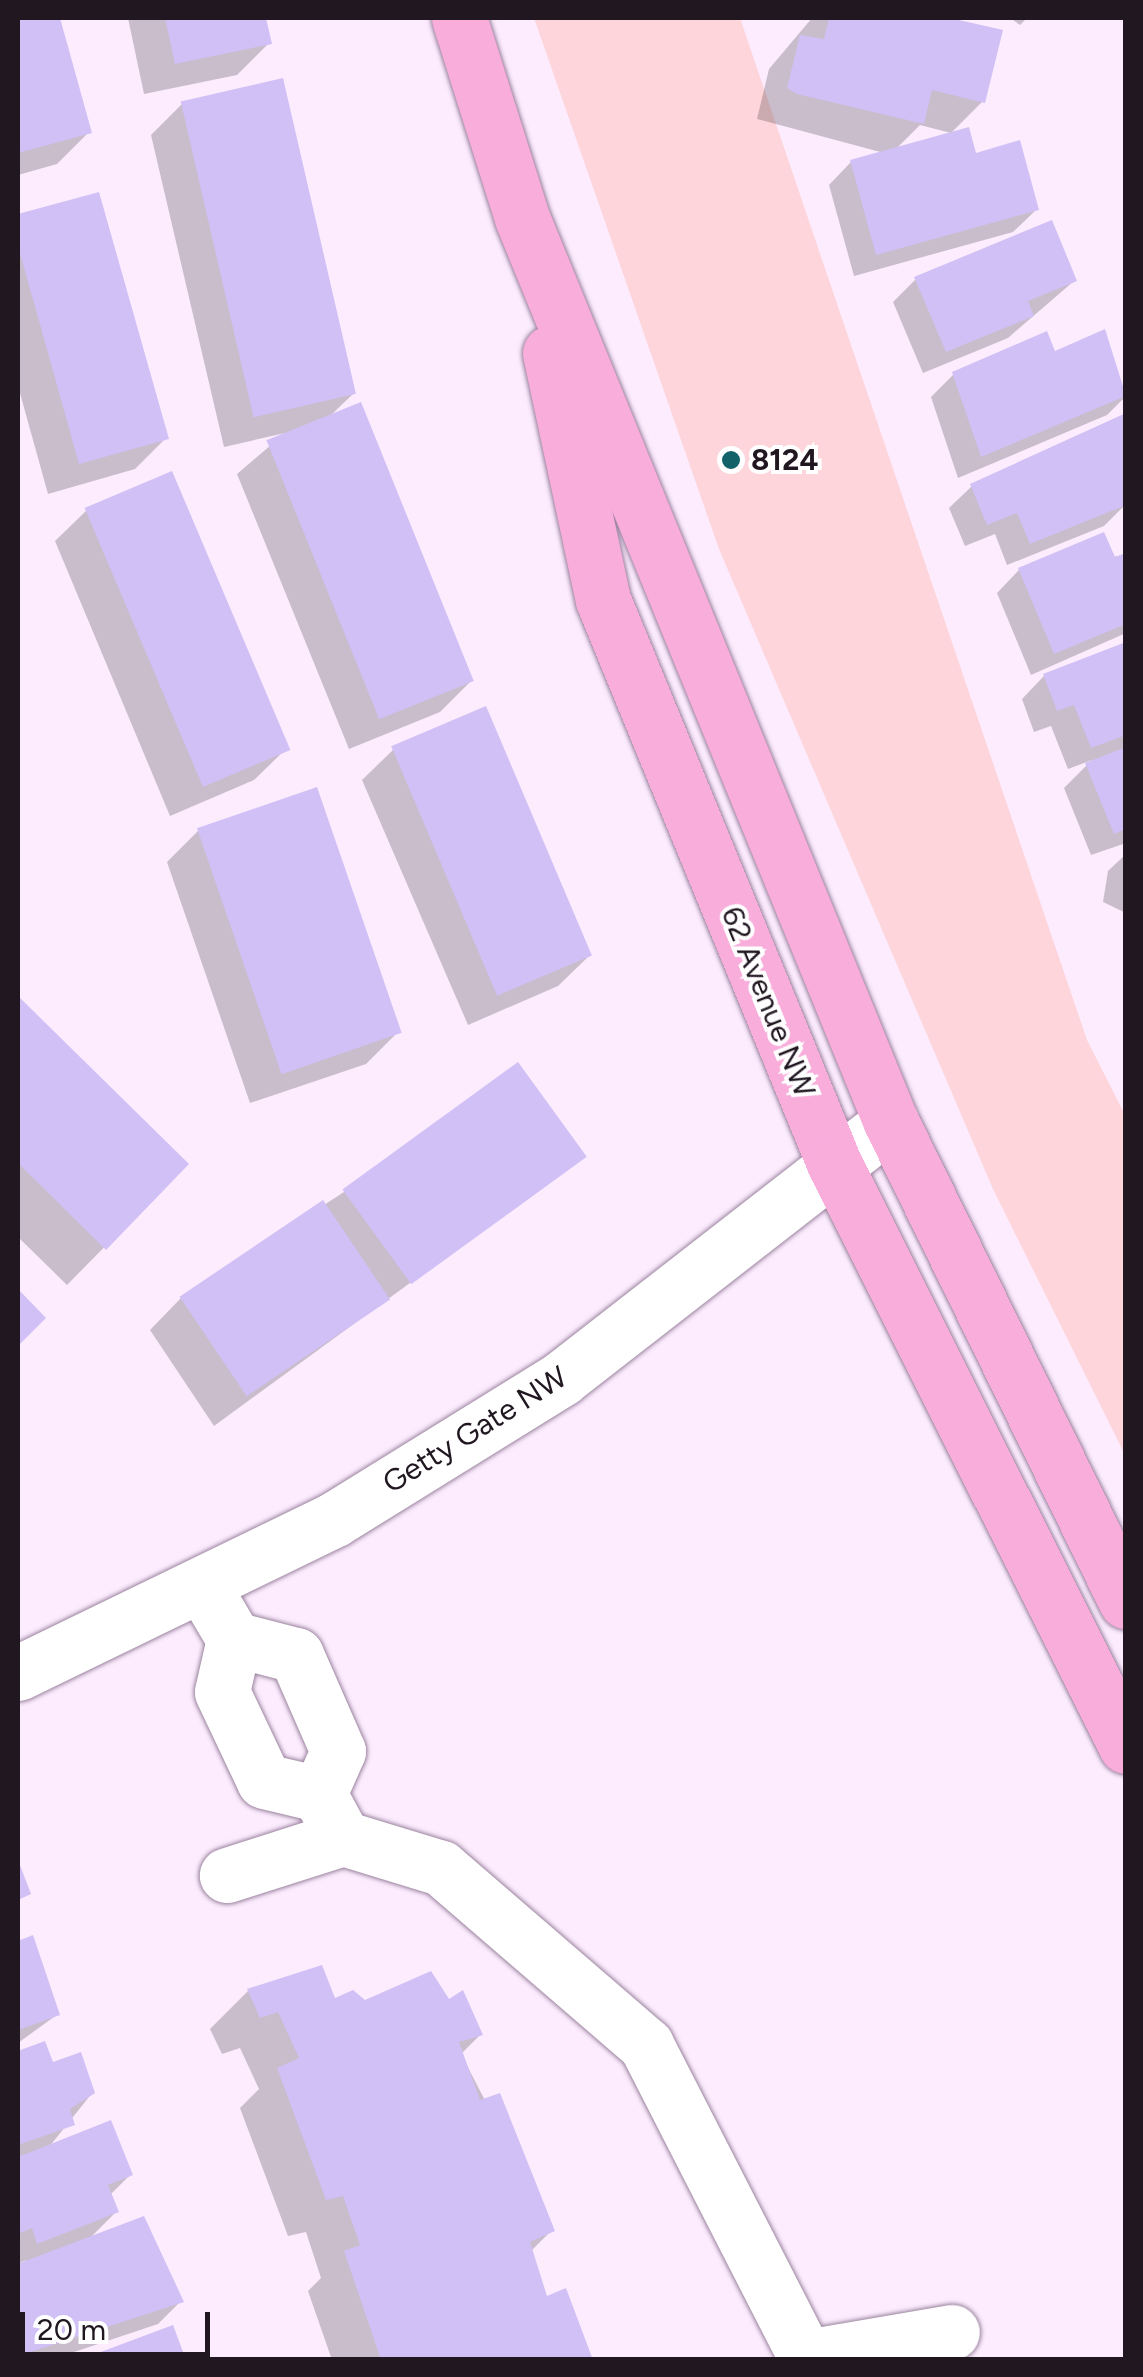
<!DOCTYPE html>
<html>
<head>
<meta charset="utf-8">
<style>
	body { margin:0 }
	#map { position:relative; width:1143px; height:2377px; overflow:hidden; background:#fcecfe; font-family:Figtree,sans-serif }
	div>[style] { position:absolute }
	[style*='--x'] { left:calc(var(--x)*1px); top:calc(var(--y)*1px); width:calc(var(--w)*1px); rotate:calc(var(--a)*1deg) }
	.green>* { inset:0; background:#fdd5db }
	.shadow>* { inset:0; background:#0003 }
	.building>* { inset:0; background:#d0c0f5; transform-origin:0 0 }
	.roads { filter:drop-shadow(0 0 2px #9b839f) drop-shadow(0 0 2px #9b839f) }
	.minor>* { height:55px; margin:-27.5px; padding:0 27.5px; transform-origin:27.5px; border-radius:27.5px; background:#fff }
	.major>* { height:55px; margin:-27.5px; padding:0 27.5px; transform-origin:27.5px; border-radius:27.5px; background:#f8addb }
	.dots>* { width:28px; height:28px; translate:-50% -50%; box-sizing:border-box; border:5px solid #fff; border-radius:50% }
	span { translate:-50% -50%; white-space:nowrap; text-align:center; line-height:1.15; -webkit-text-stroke:8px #fff; paint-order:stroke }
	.poi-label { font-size:30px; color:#201721; font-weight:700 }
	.left { translate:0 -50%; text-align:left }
	.street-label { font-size:30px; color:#201721 }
	.frame { position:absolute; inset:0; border:20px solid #201721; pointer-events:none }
	.scale { position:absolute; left:20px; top:2312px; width:190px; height:45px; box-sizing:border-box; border:5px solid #201721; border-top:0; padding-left:12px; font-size:30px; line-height:35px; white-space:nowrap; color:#201721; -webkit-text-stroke:8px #fff; paint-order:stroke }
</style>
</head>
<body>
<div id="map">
	<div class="green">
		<div style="clip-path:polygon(534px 18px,740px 18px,1087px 1040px,1125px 1115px,1125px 1455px,993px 1189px,719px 549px)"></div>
	</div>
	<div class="shadow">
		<div style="clip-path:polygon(18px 18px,58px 18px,89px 132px,57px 164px,18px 175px)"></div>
		<div style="clip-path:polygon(128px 18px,264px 18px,269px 43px,237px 75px,144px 94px)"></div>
		<div style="clip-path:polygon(812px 18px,939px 18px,1000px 32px,983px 101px,951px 133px,920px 125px,895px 150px,1036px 210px,1013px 232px,854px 276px,829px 185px,851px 162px,884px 153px,757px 119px,769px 69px)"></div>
		<div style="clip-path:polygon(1010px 18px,1027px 18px,1020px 25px)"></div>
		<div style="clip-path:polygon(182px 104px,354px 393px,328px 418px,472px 680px,440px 712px,349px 749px,237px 474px,285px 433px,224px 447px,151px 135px)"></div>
		<div style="clip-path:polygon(97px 195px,166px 438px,135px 469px,48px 494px,18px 386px,18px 217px)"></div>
		<div style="clip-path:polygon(916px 279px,1074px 281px,1008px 338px,923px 373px,893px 302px)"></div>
		<div style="clip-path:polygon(1104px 332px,1126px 396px,1107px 415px,958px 478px,931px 397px,954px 374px,1054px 354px)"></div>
		<div style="clip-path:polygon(972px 486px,1126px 504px,1104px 526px,1007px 565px,995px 534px,965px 546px,949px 508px)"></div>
		<div style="clip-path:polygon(87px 510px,286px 749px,254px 780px,170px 816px,55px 541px)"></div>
		<div style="clip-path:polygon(1126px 555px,1126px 633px,1031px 675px,997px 593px,1019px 570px)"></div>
		<div style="clip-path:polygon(1126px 645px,1126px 843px,1091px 855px,1064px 788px,1092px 760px,1068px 769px,1051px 726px,1034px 732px,1022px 699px,1044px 676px)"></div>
		<div style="clip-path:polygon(394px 749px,590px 955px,558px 986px,468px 1025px,362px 780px)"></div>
		<div style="clip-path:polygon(198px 831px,398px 1032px,366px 1064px,250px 1103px,167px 862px)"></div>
		<div style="clip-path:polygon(1126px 854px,1126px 913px,1103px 902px,1108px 871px)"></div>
		<div style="clip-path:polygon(18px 1000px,186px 1164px,67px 1285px,18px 1237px)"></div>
		<div style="clip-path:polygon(584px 1156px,214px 1426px,150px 1330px,181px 1298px,344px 1192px)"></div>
		<div style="clip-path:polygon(31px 1939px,58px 2014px,18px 2043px,18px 1943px)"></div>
		<div style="clip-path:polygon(320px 1968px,333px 2001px,448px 2003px,480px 2035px,461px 2054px,552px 2230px,530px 2252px,545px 2300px,591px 2360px,332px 2360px,308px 2291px,321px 2278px,306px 2232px,288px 2236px,240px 2108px,259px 2089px,240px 2048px,222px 2054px,210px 2029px,248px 1991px)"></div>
		<div style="clip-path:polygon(44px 2045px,51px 2065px,93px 2092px,49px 2147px,131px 2174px,110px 2195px,116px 2212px,88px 2240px,181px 2301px,158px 2324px,50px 2360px,18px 2360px,18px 2269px,26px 2260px,18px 2264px,18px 2054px)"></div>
	</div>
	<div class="building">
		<div style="clip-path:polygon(18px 18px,60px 18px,92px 133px,18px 153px)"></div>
		<div style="clip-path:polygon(165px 18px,266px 18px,272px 44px,175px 64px)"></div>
		<div style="clip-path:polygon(829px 18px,950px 18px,1003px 30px,985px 103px,932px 90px,924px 124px,797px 94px,787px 88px,800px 35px,824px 39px)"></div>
		<div style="left:283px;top:78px;width:324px;height:105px;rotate:77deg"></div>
		<div style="clip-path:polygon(969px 127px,976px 153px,1020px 140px,1039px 210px,876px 255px,850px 160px)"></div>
		<div style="clip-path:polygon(99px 192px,169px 439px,79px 464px,18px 246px,18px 214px)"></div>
		<div style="clip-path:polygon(1052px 220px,1077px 281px,1028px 301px,1034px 316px,946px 352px,914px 277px)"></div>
		<div style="clip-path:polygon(1105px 329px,1126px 396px,981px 457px,952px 372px,1047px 331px,1055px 351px)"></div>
		<div style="left:361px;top:402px;width:301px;height:102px;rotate:68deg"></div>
		<div style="clip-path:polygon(1126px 413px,1126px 505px,1030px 544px,1017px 513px,987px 525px,970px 484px)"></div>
		<div style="left:172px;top:471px;width:303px;height:95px;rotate:67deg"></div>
		<div style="clip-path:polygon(1104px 532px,1115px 557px,1126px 553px,1126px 624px,1054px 654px,1018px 568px)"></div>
		<div style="clip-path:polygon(1126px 642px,1126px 735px,1091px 748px,1074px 705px,1057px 711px,1043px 674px)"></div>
		<div style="left:486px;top:706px;width:271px;height:103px;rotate:67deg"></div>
		<div style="clip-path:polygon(1126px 747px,1126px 829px,1114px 834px,1085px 763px)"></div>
		<div style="left:317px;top:787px;width:260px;height:127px;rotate:71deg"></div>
		<div style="clip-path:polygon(18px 996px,189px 1164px,106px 1250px,18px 1163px)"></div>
		<div style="left:518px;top:1062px;width:117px;height:217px;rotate:54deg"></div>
		<div style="left:323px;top:1200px;width:120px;height:173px;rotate:56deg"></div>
		<div style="clip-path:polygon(18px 1289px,46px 1318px,18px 1346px)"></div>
		<div style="clip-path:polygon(18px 1860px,31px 1894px,18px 1900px)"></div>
		<div style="clip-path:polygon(33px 1935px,60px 2015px,18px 2030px,18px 1941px)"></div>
		<div style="clip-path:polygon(322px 1965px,335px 1998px,353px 1990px,365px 2000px,431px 1971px,449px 1999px,463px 1990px,483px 2035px,459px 2042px,480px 2100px,500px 2093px,555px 2231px,530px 2242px,547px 2296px,566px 2288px,593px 2360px,381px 2360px,344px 2251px,360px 2245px,343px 2196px,326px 2200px,277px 2068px,299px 2058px,278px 2012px,260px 2018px,247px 1989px)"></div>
		<div style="clip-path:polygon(45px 2041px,53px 2062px,81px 2052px,95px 2093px,70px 2109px,75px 2125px,18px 2145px,18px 2051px)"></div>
		<div style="clip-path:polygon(111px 2120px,133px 2175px,108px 2185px,119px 2212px,37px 2244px,32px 2228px,18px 2234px,18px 2157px)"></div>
		<div style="clip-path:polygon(144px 2216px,184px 2302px,18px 2356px,20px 2263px)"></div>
		<div style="clip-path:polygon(173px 2325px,186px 2360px,82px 2360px,82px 2359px)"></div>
	</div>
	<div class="roads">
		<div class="minor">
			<div style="--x:202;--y:1585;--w:63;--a:59.3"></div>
			<div style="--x:234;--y:1639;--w:54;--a:102.8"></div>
			<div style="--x:222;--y:1692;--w:98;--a:64.7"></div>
			<div style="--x:264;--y:1781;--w:57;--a:13.3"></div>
			<div style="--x:319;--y:1794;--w:50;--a:61.4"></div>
			<div style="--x:343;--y:1838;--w:122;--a:162.3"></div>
			<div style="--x:234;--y:1639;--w:64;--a:14.5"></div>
			<div style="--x:296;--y:1655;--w:105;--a:66.4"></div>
			<div style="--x:338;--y:1751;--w:47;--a:113.8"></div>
			<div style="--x:18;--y:1673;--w:352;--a:-25.9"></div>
			<div style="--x:335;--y:1519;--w:267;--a:-31.8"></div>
			<div style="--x:562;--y:1378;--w:417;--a:-37.9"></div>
			<div style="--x:343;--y:1838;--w:102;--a:17"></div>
			<div style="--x:441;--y:1868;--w:271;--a:40.8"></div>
			<div style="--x:646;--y:2045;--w:351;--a:62.9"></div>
			<div style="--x:806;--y:2357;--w:148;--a:-9.7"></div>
		</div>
		<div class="major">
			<div style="--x:459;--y:18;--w:210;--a:72.5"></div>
			<div style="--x:522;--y:218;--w:976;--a:67.8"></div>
			<div style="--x:891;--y:1122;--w:534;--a:63.87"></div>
			<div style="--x:550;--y:353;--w:253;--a:77.9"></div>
			<div style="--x:603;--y:600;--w:609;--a:67.69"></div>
			<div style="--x:834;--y:1163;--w:652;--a:63.4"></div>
		</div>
	</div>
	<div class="dots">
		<div style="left:731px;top:460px;background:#13626a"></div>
	</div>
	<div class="poi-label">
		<span class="left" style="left:751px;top:460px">8124</span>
	</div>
	<div class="street-label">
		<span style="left:768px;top:1002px;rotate:68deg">62 Avenue NW</span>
		<span style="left:475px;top:1430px;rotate:-32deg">Getty Gate NW</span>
	</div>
	<div class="frame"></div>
	<div class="scale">20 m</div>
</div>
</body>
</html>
